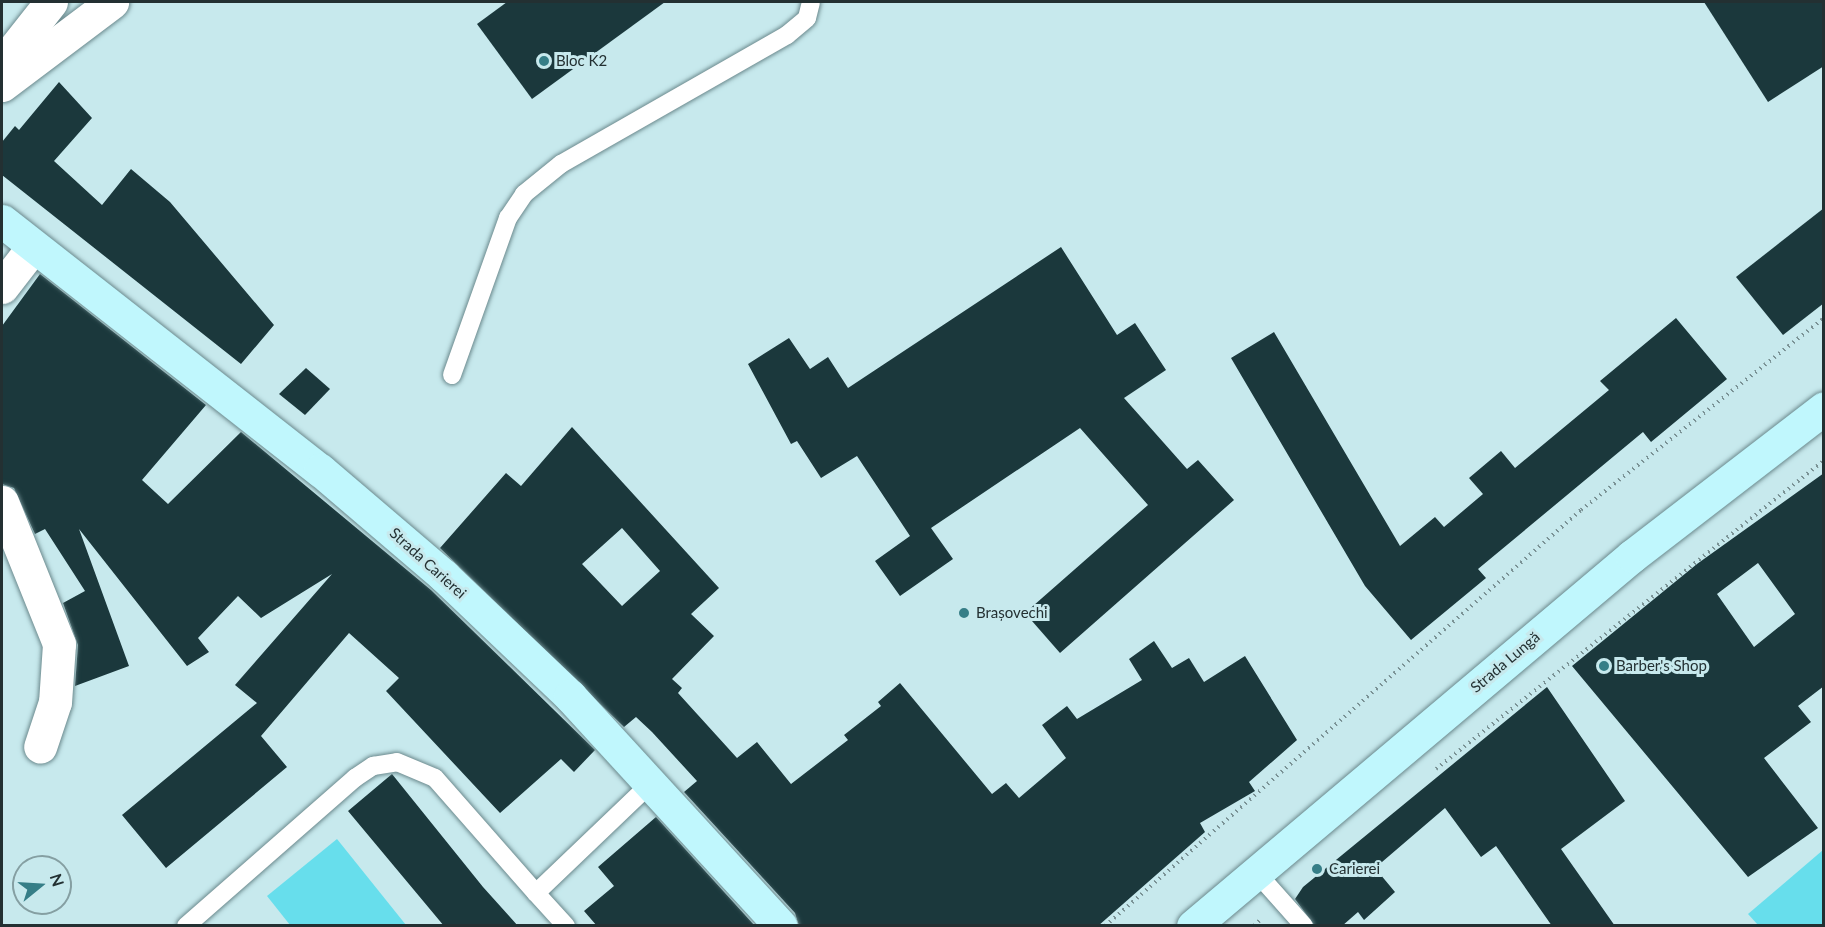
<!DOCTYPE html>
<html>
<head>
<meta charset="utf-8">
<style>
	body { margin:0 }
	#map { position:relative; width:1825px; height:927px; overflow:hidden; background:#c7e9ed; font-family:Lato,sans-serif }
	div>[style] { position:absolute }
	[style*='--x'] { left:calc(var(--x)*1px); top:calc(var(--y)*1px); width:calc(var(--w)*1px); rotate:calc(var(--a)*1deg) }
	.green>* { inset:0; background:#67deec }
	.building>* { inset:0; background:#1b383c }
	.path>* { height:4px; margin-top:-2px; transform-origin:0; background:repeating-linear-gradient(90deg,#7a9295 0 1.5px,transparent 0 6px) }
	.roads { filter:drop-shadow(0 0 2px #6b898d) drop-shadow(0 0 2px #6b898d) }
	.lane>* { height:18px; margin:-9px; padding:0 9px; transform-origin:9px; border-radius:9px; background:#fff }
	.street>* { height:33px; margin:-16.5px; padding:0 16.5px; transform-origin:16.5px; border-radius:16.5px; background:#fff }
	.secondary>* { height:33px; margin:-16.5px; padding:0 16.5px; transform-origin:16.5px; border-radius:16.5px; background:#c0f7fd }
	.dots>* { width:16px; height:16px; translate:-50% -50%; box-sizing:border-box; border:3px solid #c7e9ed; border-radius:50% }
	span { translate:-50% -50%; white-space:nowrap; text-align:center; line-height:1.15; -webkit-text-stroke:6px #c7e9ed; paint-order:stroke }
	.poi-label { font-size:15px; color:#233032 }
	.left { translate:0 -50%; text-align:left }
	.street-label { font-size:15px; color:#233032 }
	.frame { position:absolute; inset:0; border:3px solid #233032; pointer-events:none }
	.north { position:absolute; left:12px; top:855px; width:60px; height:60px; box-sizing:border-box; background:#c7e9ed; border:2px solid #859fa2; border-radius:50%; rotate:72deg; font-size:16px; font-weight:700; line-height:24px; text-align:center; color:#233032 }
	.north::after { content:''; display:block; margin:auto; width:21px; height:27px; background:#367e87; clip-path:polygon(50% 0,100% 100%,50% 72%,0 100%) }
</style>
</head>
<body>
<div id="map">
	<div class="green">
		<div style="clip-path:polygon(337px 839px,406px 925px,290px 925px,267px 896px)"></div>
		<div style="clip-path:polygon(1823px 850px,1823px 925px,1758px 925px,1748px 914px)"></div>
	</div>
	<div class="building">
		<div style="clip-path:polygon(507px 2px,665px 2px,532px 99px,477px 24px)"></div>
		<div style="clip-path:polygon(1704px 2px,1824px 2px,1824px 66px,1768px 102px)"></div>
		<div style="clip-path:polygon(59px 82px,92px 118px,54px 161px,102px 205px,131px 169px,170px 202px,274px 325px,241px 364px,2px 175px,2px 142px,15px 126px,19px 130px)"></div>
		<div style="clip-path:polygon(1824px 208px,1824px 303px,1783px 335px,1736px 277px)"></div>
		<div style="clip-path:polygon(1061px 247px,1117px 335px,1135px 323px,1166px 370px,1124px 398px,1187px 469px,1198px 460px,1234px 500px,1060px 653px,1025px 613px,1148px 505px,1080px 428px,931px 528px,953px 559px,900px 596px,875px 561px,910px 536px,857px 456px,821px 478px,797px 441px,791px 444px,748px 364px,789px 338px,810px 369px,828px 357px,848px 388px)"></div>
		<div style="clip-path:polygon(40px 274px,206px 405px,142px 480px,168px 504px,241px 432px,431px 590px,595px 750px,574px 772px,561px 759px,500px 813px,386px 691px,399px 678px,349px 633px,261px 736px,287px 767px,166px 868px,122px 815px,257px 703px,235px 685px,332px 574px,261px 618px,238px 596px,198px 638px,209px 652px,187px 666px,79px 529px,129px 666px,75px 686px,78px 645px,63px 603px,85px 591px,45px 529px,35px 534px,14px 488px,2px 484px,2px 326px)"></div>
		<div style="clip-path:polygon(1676px 318px,1727px 379px,1651px 442px,1643px 432px,1478px 569px,1486px 578px,1411px 640px,1365px 586px,1231px 358px,1274px 332px,1400px 546px,1435px 517px,1444px 527px,1483px 494px,1469px 478px,1501px 451px,1515px 468px,1609px 390px,1600px 381px)"></div>
		<div style="clip-path:polygon(306px 368px,330px 389px,305px 415px,279px 394px)"></div>
		<div style="clip-path:polygon(evenodd,572px 427px,719px 588px,691px 614px,714px 636px,672px 679px,682px 688px,678px 693px,737px 758px,757px 742px,791px 784px,848px 740px,844px 735px,881px 706px,878px 702px,900px 683px,992px 794px,1006px 783px,1019px 798px,1066px 758px,1042px 725px,1067px 706px,1077px 719px,1142px 680px,1129px 659px,1154px 641px,1172px 668px,1189px 658px,1204px 682px,1245px 656px,1297px 740px,1249px 782px,1255px 791px,1200px 823px,1205px 832px,1098px 926px,799px 926px,795px 913px,684px 792px,697px 781px,652px 732px,636px 717px,624px 727px,440px 548px,506px 473px,521px 486px,572px 427px,622px 528px,660px 571px,622px 606px,582px 564px,622px 528px)"></div>
		<div style="clip-path:polygon(evenodd,1824px 473px,1824px 686px,1798px 706px,1811px 722px,1764px 758px,1818px 828px,1748px 877px,1572px 666px,1697px 564px,1824px 473px,1758px 563px,1795px 614px,1754px 647px,1717px 594px,1758px 563px)"></div>
		<div style="clip-path:polygon(1547px 687px,1625px 801px,1561px 849px,1615px 926px,1552px 926px,1496px 846px,1481px 857px,1445px 808px,1375px 868px,1395px 892px,1364px 920px,1358px 912px,1342px 926px,1315px 926px,1295px 899px,1303px 887px)"></div>
		<div style="clip-path:polygon(392px 774px,483px 887px,518px 926px,444px 926px,348px 811px)"></div>
		<div style="clip-path:polygon(656px 817px,755px 926px,597px 926px,584px 911px,614px 886px,598px 867px)"></div>
	</div>
	<div class="path">
		<div style="--x:1436;--y:769;--w:496;--a:-38.5"></div>
		<div style="--x:1105;--y:926;--w:632;--a:-41.15"></div>
		<div style="--x:1581;--y:510;--w:310;--a:-38.3"></div>
		<div style="--x:1254;--y:926;--w:11;--a:-45"></div>
	</div>
	<div class="roads">
		<div class="lane">
			<div style="--x:452;--y:375;--w:167;--a:-70.4"></div>
			<div style="--x:508;--y:218;--w:29;--a:-56"></div>
			<div style="--x:524;--y:194;--w:48;--a:-39"></div>
			<div style="--x:561;--y:164;--w:260;--a:-29.7"></div>
			<div style="--x:787;--y:35;--w:26;--a:-40"></div>
			<div style="--x:807;--y:18;--w:16;--a:-76"></div>
			<div style="--x:1256;--y:872;--w:72;--a:48.4"></div>
			<div style="--x:186;--y:926;--w:225;--a:-41.2"></div>
			<div style="--x:355;--y:778;--w:22;--a:-34"></div>
			<div style="--x:373;--y:766;--w:24;--a:-9"></div>
			<div style="--x:397;--y:762;--w:41;--a:22.8"></div>
			<div style="--x:435;--y:778;--w:153;--a:48.7"></div>
			<div style="--x:566;--y:926;--w:45;--a:-132.3"></div>
			<div style="--x:536;--y:893;--w:161;--a:-43.7"></div>
		</div>
		<div class="street">
			<div style="--x:2;--y:64;--w:79;--a:-51.7"></div>
			<div style="--x:2;--y:85;--w:138;--a:-37"></div>
			<div style="--x:2;--y:287;--w:51;--a:-52.2"></div>
			<div style="--x:2;--y:502;--w:153;--a:68.1"></div>
			<div style="--x:59;--y:644;--w:58;--a:93.9"></div>
			<div style="--x:55;--y:702;--w:47;--a:108.4"></div>
		</div>
		<div class="secondary">
			<div style="--x:2;--y:221;--w:404;--a:38.1"></div>
			<div style="--x:320;--y:470;--w:163;--a:40.5"></div>
			<div style="--x:444;--y:576;--w:174;--a:43.6"></div>
			<div style="--x:570;--y:696;--w:312;--a:47.5"></div>
			<div style="--x:1193;--y:926;--w:574;--a:-40.13"></div>
			<div style="--x:1632;--y:556;--w:242;--a:-37.6"></div>
		</div>
	</div>
	<div class="dots">
		<div style="left:544px;top:61px;background:#367e87"></div>
		<div style="left:964px;top:613px;background:#367e87"></div>
		<div style="left:1604px;top:666px;background:#367e87"></div>
		<div style="left:1317px;top:869px;background:#367e87"></div>
	</div>
	<div class="poi-label">
		<span class="left" style="left:556px;top:61px">Bloc K2</span>
		<span class="left" style="left:976px;top:613px">Brașovechi</span>
		<span class="left" style="left:1616px;top:666px">Barber's Shop</span>
		<span class="left" style="left:1329px;top:869px">Carierei</span>
	</div>
	<div class="street-label">
		<span style="left:428px;top:563px;rotate:42deg">Strada Carierei</span>
		<span style="left:1505px;top:662px;rotate:-40deg">Strada Lungă</span>
	</div>
	<div class="frame"></div>
	<div class="north">N</div>
</div>
</body>
</html>
